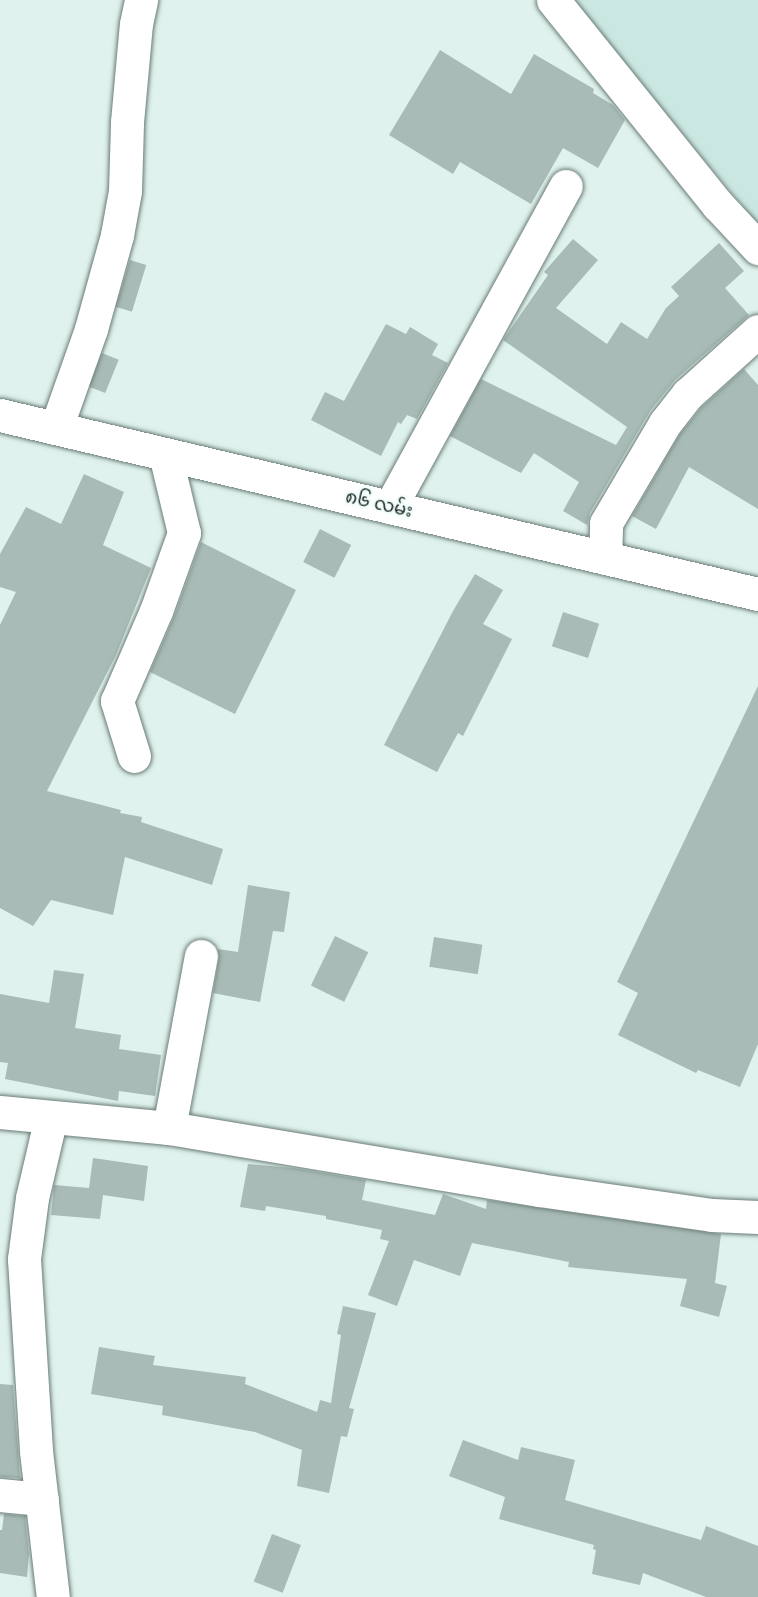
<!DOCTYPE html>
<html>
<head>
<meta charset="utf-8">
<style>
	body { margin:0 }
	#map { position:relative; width:758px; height:1597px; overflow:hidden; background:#dff2ed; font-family:"DM Sans","Noto Sans Myanmar",sans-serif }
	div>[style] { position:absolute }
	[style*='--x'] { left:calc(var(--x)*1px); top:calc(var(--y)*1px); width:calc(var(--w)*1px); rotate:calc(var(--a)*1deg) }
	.built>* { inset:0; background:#cbe7e1 }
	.building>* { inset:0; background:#a8bbb6; transform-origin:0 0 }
	.roads { filter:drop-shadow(0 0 2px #6a7b77) drop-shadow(0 0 2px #6a7b77) }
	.minor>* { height:33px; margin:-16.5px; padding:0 16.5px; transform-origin:16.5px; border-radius:16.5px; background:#fff }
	span { translate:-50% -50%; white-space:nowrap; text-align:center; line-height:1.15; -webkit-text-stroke:4.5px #effefb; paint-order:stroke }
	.street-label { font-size:18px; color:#1a2120 }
</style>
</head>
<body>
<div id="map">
	<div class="built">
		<div style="clip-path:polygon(563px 0,758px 0,758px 224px,665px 112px)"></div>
	</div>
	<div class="building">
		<div style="clip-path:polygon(440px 50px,511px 94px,534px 54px,594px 89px,593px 93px,613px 105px,625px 120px,598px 168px,563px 148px,531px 204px,460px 162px,453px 174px,389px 135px)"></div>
		<div style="clip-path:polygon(573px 239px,598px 260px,556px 308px,607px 344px,621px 322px,647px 339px,666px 308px,679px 296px,671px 287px,719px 243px,744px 271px,725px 288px,749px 315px,675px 380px,650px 411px,590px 513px,587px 525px,563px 511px,579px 482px,534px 453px,521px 473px,450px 436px,481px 379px,616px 445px,627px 427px,503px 340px,548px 275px,544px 272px)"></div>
		<div style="left:130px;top:260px;width:17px;height:49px;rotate:17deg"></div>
		<div style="clip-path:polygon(386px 324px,406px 334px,410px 327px,438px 344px,432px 355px,448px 363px,417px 419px,407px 415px,401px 424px,398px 422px,381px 456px,311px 420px,325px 392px,344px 401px)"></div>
		<div style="left:102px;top:353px;width:18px;height:36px;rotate:22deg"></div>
		<div style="clip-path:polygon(744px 369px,758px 385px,758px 509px,689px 467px,656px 529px,632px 516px,680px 434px,702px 407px)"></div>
		<div style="clip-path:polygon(84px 474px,124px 492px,103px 545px,151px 568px,116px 655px,47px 791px,121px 810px,120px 813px,142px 817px,141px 822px,223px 849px,212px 885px,125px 857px,113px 915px,51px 900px,33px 926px,0 908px,0 625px,16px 592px,0 587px,0 554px,26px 507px,61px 524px)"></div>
		<div style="left:320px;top:529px;width:35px;height:37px;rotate:27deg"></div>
		<div style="clip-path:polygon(201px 542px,296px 590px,235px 714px,150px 672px,174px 617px)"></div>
		<div style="clip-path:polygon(475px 574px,503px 590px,483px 624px,512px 639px,463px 736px,458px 733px,437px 772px,384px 745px,453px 611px)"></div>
		<div style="left:563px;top:612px;width:38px;height:36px;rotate:18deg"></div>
		<div style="clip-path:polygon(758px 686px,758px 1044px,740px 1087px,698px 1070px,696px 1073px,618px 1035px,638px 993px,617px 982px)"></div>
		<div style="clip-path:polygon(248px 885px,290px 892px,284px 932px,273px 931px,260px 1002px,213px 993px,219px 959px,218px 949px,238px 952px)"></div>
		<div style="left:335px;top:936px;width:37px;height:55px;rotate:26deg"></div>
		<div style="left:434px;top:937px;width:49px;height:30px;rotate:9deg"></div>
		<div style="clip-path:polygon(54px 970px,84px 974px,75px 1028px,121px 1035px,119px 1049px,161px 1055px,155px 1096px,119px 1091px,118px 1101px,5px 1079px,8px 1063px,0 1062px,0 994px,49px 1003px)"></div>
		<div style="clip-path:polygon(93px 1158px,148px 1166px,144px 1201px,103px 1195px,100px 1219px,51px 1215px,54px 1185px,89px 1188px)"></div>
		<div style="clip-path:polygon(248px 1164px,293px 1168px,366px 1180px,362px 1200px,435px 1215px,443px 1194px,486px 1209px,487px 1200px,721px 1234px,715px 1283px,727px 1286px,719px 1317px,680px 1306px,687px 1279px,568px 1267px,569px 1262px,472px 1243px,460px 1276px,414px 1260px,397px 1306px,368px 1295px,389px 1241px,380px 1239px,382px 1230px,326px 1219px,326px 1216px,266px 1206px,265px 1211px,240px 1207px)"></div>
		<div style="clip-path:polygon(343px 1306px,376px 1313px,349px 1408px,354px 1409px,347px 1437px,341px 1436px,329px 1493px,297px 1486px,302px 1450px,255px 1432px,162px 1415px,163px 1406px,91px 1394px,99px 1347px,155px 1356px,153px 1365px,246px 1377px,245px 1384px,317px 1412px,320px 1400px,331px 1403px,341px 1335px,337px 1334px)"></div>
		<div style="clip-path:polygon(0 1384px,13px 1385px,20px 1478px,0 1477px)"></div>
		<div style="clip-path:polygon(463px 1440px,518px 1460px,521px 1447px,575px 1460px,565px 1500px,701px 1540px,706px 1526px,758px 1546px,758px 1597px,706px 1597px,643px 1573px,640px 1585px,592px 1574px,596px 1550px,593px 1549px,594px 1545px,499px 1519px,505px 1497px,449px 1476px)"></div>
		<div style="clip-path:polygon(4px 1514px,25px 1516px,29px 1554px,27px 1577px,0 1573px,0 1530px,2px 1530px)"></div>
		<div style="left:272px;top:1534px;width:31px;height:51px;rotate:21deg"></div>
	</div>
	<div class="roads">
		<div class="minor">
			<div style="--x:553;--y:0;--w:263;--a:51.2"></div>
			<div style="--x:718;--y:205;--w:59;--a:47.1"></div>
			<div style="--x:0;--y:415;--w:779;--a:13.29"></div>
			<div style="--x:56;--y:428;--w:105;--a:-70.5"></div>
			<div style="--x:91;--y:329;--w:98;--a:-74.5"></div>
			<div style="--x:117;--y:235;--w:45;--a:-79.7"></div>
			<div style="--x:125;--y:191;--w:69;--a:-88.3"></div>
			<div style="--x:127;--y:122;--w:98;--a:-84.8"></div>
			<div style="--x:136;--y:24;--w:25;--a:-78"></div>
			<div style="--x:390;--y:507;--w:366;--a:-61.3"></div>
			<div style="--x:605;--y:558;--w:35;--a:-88"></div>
			<div style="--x:606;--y:523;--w:116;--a:-59.5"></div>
			<div style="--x:665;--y:423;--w:37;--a:-52"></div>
			<div style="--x:688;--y:394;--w:94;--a:-42"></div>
			<div style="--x:134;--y:756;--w:58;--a:-107.2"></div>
			<div style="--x:117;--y:701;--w:98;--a:-66.6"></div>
			<div style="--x:156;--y:611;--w:83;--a:-70.3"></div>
			<div style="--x:184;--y:533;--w:81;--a:-103.5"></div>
			<div style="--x:0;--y:1112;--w:170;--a:5.4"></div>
			<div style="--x:169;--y:1128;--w:375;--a:9.5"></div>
			<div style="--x:539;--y:1190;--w:175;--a:8.2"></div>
			<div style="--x:712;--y:1215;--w:46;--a:2.5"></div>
			<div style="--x:51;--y:1117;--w:83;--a:103.2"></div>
			<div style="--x:32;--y:1198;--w:62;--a:97.5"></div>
			<div style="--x:24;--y:1259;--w:192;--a:86.4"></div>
			<div style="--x:36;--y:1451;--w:147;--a:83.4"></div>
			<div style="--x:169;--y:1128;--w:175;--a:-79.5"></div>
			<div style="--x:0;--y:1495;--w:42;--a:5.4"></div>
		</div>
	</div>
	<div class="street-label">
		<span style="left:379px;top:504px;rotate:13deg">၈၆ လမ်း</span>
	</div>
</div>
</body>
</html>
